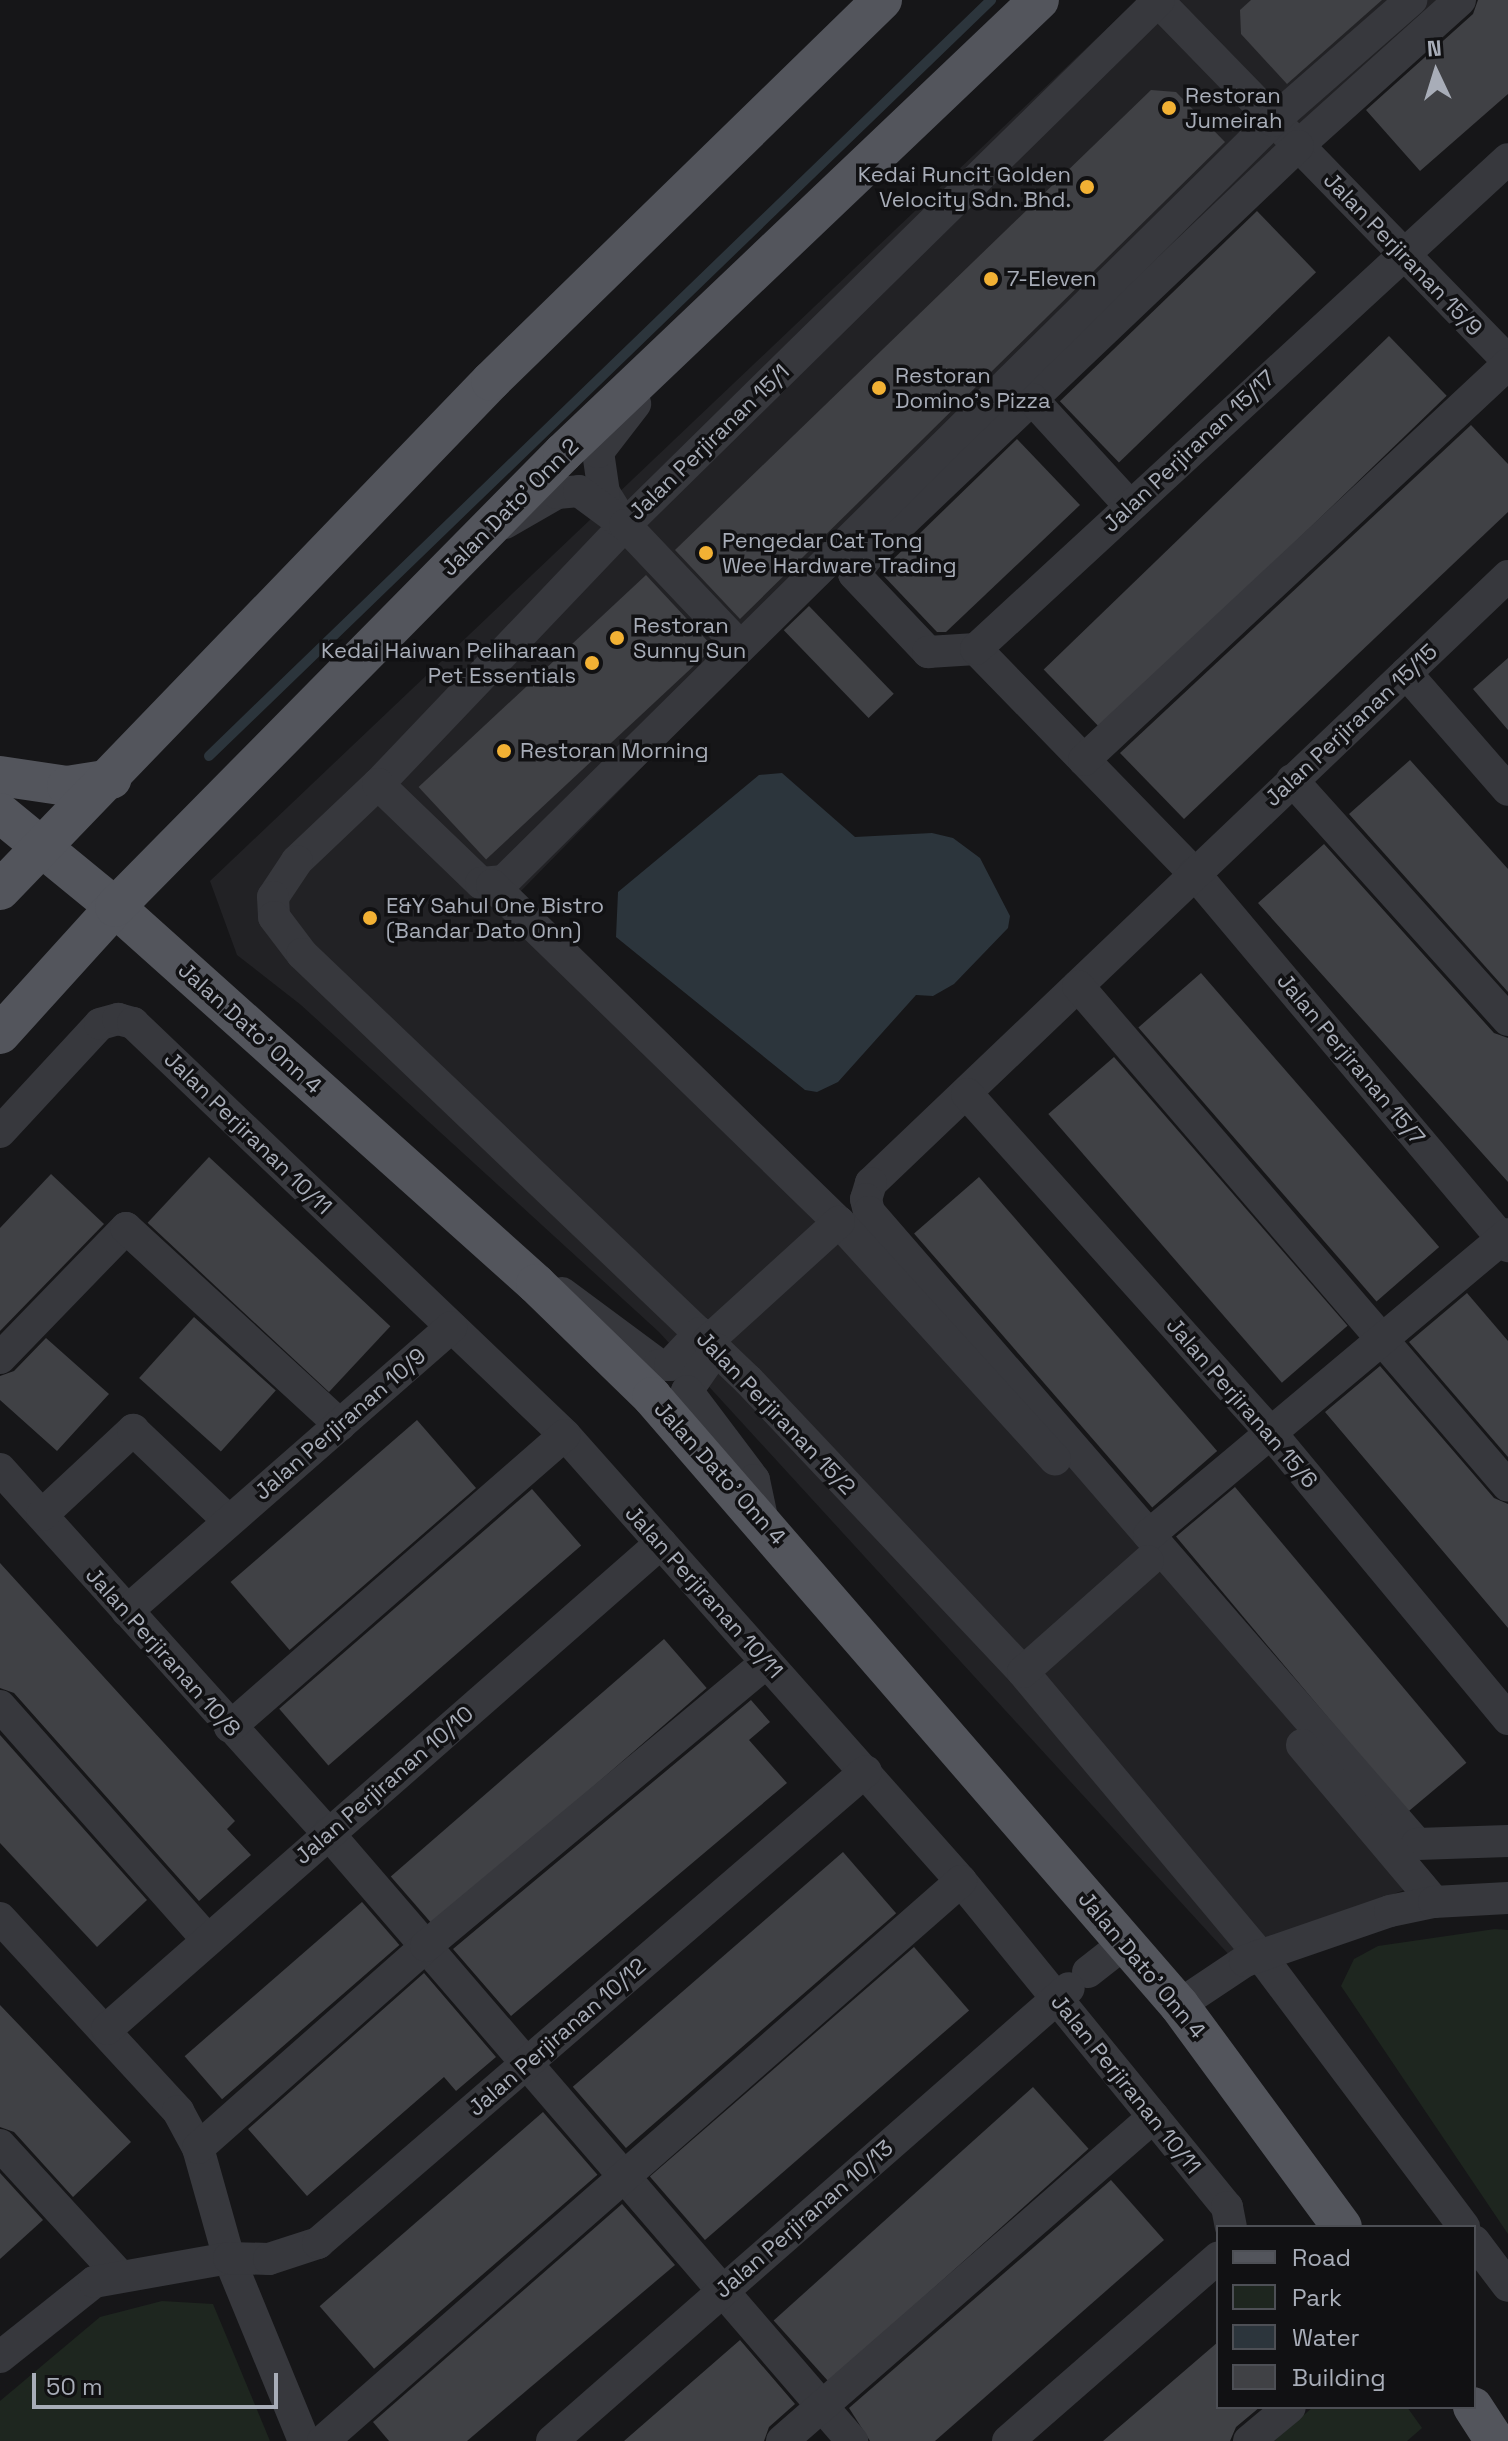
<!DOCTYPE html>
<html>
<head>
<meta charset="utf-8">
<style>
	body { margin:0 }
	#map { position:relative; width:1508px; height:2441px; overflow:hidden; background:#161618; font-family:"Space Grotesk",sans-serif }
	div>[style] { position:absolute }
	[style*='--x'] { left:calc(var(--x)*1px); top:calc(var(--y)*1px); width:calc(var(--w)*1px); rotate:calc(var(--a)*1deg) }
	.built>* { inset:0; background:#222225 }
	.green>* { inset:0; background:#1e261f }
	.water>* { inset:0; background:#2c353c }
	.stream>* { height:10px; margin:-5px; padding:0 5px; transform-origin:5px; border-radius:5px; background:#2c353c }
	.building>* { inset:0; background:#404145; transform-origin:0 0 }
	.minor>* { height:32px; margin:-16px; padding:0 16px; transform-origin:16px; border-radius:16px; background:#37383d }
	.major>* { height:40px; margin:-20px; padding:0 20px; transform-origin:20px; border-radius:20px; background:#53555c }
	.dots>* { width:22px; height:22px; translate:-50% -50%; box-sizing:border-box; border:4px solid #111113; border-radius:50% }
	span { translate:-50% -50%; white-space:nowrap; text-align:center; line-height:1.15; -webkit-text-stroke:7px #111113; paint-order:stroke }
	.poi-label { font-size:22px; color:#a8adb8 }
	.left { translate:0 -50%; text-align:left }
	.right { translate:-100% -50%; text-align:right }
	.street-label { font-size:22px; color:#a8adb8 }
	.legend { position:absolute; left:1216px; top:2225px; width:260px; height:184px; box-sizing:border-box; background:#111113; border:2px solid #4d4f55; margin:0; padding:10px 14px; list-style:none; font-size:24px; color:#a8adb8 }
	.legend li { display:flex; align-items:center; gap:16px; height:40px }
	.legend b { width:40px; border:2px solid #4d4f55 }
	.north { position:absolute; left:1396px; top:32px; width:80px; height:80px; -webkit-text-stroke:6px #111113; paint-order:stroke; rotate:356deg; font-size:22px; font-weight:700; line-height:32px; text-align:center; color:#a8adb8 }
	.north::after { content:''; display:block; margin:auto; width:28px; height:36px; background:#a8adb8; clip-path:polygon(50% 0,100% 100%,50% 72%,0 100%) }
	.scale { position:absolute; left:32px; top:2373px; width:246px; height:36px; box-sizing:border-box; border:4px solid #a8adb8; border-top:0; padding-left:10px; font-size:24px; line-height:28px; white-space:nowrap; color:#a8adb8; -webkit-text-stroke:6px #111113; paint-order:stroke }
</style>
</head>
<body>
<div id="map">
	<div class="built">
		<div style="clip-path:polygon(1137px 0,1454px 0,768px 639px,518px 894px,1130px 1528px,1435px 1878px,1231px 1957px,659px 1332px,301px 1005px,237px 955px,210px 881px)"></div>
	</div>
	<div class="green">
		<div style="clip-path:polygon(1495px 1929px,1508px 1930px,1508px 2234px,1341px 1986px,1354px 1959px,1378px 1946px)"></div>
		<div style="clip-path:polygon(162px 2301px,213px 2304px,270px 2441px,0 2441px,0 2401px,100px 2317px)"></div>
		<div style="clip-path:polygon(1313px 2407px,1407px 2407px,1422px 2428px,1407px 2441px,1274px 2441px)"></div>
	</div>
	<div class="water">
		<div style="clip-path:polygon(782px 773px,855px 837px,932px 833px,953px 838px,980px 858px,1010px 916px,1008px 928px,954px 984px,933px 996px,916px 995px,838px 1082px,817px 1092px,805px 1090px,616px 937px,618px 892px,759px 775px)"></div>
	</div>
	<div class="stream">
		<div style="--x:209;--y:756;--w:1088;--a:-44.03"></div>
	</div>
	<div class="building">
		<div style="clip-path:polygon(1251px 0,1382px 0,1287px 84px,1241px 34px,1240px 10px)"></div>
		<div style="clip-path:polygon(1478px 0,1508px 0,1508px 94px,1420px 171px,1366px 110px,1473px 14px)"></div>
		<div style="clip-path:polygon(1151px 90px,1176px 92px,1225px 142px,740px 619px,675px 550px)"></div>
		<div style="left:1257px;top:211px;width:85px;height:274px;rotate:46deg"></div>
		<div style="left:1389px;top:336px;width:83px;height:480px;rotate:46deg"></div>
		<div style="clip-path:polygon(1471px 425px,1508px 464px,1508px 512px,1184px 819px,1120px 753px)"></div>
		<div style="clip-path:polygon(1017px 439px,1080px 505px,946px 632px,937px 632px,880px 572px)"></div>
		<div style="left:646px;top:575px;width:99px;height:311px;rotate:47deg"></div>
		<div style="left:809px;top:606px;width:122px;height:35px;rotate:46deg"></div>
		<div style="clip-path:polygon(1508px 658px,1508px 730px,1473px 689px)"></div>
		<div style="clip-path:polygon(1410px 760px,1508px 869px,1508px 992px,1349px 814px)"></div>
		<div style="clip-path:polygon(1324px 844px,1494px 1033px,1508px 1038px,1508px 1182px,1258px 903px)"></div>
		<div style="left:1201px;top:973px;width:363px;height:83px;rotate:49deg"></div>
		<div style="left:1114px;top:1057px;width:356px;height:87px;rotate:49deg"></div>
		<div style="left:209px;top:1157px;width:248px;height:90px;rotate:43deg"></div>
		<div style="clip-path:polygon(51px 1174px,104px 1224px,0 1331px,0 1228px)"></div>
		<div style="left:979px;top:1177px;width:363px;height:86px;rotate:49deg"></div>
		<div style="clip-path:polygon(1467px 1293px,1508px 1341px,1508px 1457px,1409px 1342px)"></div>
		<div style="left:194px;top:1317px;width:110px;height:82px;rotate:42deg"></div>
		<div style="clip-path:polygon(46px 1338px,109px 1394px,57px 1451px,0 1400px,0 1376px,14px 1371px)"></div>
		<div style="clip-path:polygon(1380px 1366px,1494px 1498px,1508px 1504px,1508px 1628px,1325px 1412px)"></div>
		<div style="left:417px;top:1420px;width:90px;height:247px;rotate:49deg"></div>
		<div style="left:1235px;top:1487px;width:360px;height:77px;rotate:50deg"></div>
		<div style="left:532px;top:1489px;width:75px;height:335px;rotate:49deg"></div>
		<div style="clip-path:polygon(0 1563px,235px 1821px,227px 1829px,251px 1855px,199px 1901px,14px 1693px,0 1688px)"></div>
		<div style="left:664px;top:1639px;width:65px;height:362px;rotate:49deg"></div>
		<div style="clip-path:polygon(751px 1700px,770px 1722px,749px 1740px,787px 1783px,511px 2016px,453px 1949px)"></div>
		<div style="clip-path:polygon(0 1735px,147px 1900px,97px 1947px,0 1843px)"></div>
		<div style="left:843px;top:1852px;width:81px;height:358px;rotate:49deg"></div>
		<div style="left:362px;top:1902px;width:57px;height:235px;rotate:49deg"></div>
		<div style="left:914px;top:1947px;width:84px;height:350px;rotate:49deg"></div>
		<div style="clip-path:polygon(424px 1973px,496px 2057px,456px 2091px,444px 2077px,307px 2196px,248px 2129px)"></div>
		<div style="clip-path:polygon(0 2005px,131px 2142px,73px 2197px,14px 2132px,0 2127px)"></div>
		<div style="left:1033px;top:2087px;width:83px;height:349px;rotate:48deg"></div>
		<div style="left:543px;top:2112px;width:83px;height:296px;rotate:49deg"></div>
		<div style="clip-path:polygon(0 2173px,43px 2220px,0 2259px)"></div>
		<div style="clip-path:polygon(1111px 2180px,1164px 2240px,935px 2441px,870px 2441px,849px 2408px)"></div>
		<div style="clip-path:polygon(622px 2204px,675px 2265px,467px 2441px,389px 2441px,373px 2422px)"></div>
		<div style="clip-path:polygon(740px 2340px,795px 2404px,769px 2427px,764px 2441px,624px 2441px)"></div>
		<div style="clip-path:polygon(1218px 2342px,1218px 2407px,1260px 2407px,1236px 2427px,1230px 2441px,1103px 2441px)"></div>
	</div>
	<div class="minor">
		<div style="--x:1157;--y:0;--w:504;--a:45.8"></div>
		<div style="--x:1159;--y:0;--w:749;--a:135.49"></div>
		<div style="--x:625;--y:525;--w:358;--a:133.6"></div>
		<div style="--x:378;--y:784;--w:112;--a:136.5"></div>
		<div style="--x:297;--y:861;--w:43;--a:123.7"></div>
		<div style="--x:273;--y:897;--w:20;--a:87"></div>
		<div style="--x:274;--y:917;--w:46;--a:52.9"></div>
		<div style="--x:302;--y:954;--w:617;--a:43.69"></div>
		<div style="--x:748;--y:1380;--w:401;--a:46.7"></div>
		<div style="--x:1023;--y:1672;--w:369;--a:50.1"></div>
		<div style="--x:1260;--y:1955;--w:340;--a:53.1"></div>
		<div style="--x:1460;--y:0;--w:218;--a:138"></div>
		<div style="--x:1298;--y:146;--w:588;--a:136.45"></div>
		<div style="--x:872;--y:551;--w:29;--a:128"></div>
		<div style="--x:854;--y:574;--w:108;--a:46.5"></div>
		<div style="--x:928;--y:652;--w:48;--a:-3.6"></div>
		<div style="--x:976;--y:649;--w:155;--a:45.8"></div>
		<div style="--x:1084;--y:760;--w:158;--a:45.8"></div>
		<div style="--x:1194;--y:873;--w:488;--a:49.9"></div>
		<div style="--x:1032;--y:399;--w:145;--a:47.5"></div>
		<div style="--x:618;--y:515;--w:26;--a:-122"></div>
		<div style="--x:604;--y:493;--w:41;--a:-98.3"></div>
		<div style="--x:598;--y:452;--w:61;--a:-52.4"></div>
		<div style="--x:505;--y:523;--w:60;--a:-30"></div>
		<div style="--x:557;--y:493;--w:22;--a:-5"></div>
		<div style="--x:579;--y:491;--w:57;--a:36.5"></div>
		<div style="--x:625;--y:525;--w:166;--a:46.5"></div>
		<div style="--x:1508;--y:576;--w:880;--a:136.38"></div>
		<div style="--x:871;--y:1183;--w:17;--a:107"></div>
		<div style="--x:866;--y:1199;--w:13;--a:77"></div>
		<div style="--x:869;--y:1212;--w:836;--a:49.07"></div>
		<div style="--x:1417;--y:1844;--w:91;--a:-1.9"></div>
		<div style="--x:976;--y:649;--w:723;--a:-42.65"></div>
		<div style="--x:1406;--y:673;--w:155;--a:48.9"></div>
		<div style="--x:1084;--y:760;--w:580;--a:-43.04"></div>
		<div style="--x:1292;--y:780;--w:323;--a:48"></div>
		<div style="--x:378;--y:784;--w:143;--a:43.9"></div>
		<div style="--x:481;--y:883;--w:23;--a:-5"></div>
		<div style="--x:504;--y:881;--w:1081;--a:-44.66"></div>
		<div style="--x:1273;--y:121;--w:184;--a:-41.2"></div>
		<div style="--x:492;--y:885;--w:484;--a:44.2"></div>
		<div style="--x:839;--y:1222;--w:321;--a:47.7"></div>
		<div style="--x:1078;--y:986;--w:659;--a:49.3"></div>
		<div style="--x:967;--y:1094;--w:454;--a:48.1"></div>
		<div style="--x:1270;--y:1432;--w:373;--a:50.3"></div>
		<div style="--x:0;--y:1132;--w:147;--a:-47.2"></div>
		<div style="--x:100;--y:1024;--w:19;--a:-16"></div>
		<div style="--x:118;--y:1019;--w:16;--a:15"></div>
		<div style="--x:133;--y:1023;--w:597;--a:43.64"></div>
		<div style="--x:565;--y:1435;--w:596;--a:48.4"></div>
		<div style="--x:961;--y:1881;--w:421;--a:50.8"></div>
		<div style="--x:1227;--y:2207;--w:20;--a:79"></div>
		<div style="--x:562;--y:1293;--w:121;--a:36.6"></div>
		<div style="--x:659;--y:1365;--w:11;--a:0"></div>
		<div style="--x:670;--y:1365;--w:44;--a:-46.8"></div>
		<div style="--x:708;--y:1341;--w:177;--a:-42.3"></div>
		<div style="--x:716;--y:1349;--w:51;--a:124.6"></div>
		<div style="--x:687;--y:1391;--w:111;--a:53"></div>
		<div style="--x:754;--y:1480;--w:40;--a:78"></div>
		<div style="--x:0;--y:1358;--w:181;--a:-45.9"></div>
		<div style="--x:126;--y:1228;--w:291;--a:42.6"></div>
		<div style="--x:0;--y:1469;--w:490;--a:48"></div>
		<div style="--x:328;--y:1833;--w:803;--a:49.24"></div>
		<div style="--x:42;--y:1515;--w:125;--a:-43"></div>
		<div style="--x:133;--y:1430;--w:132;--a:43.5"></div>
		<div style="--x:1149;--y:1535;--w:468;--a:-40"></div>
		<div style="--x:127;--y:1611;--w:431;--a:-41.2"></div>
		<div style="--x:1023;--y:1672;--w:167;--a:-41.6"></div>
		<div style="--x:0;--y:1706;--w:313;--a:48.4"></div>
		<div style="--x:230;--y:1727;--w:444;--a:-41.1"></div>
		<div style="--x:1302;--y:1745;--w:205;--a:49.9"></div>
		<div style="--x:0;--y:1918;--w:263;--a:47.3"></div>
		<div style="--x:178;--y:2111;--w:42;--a:61.6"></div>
		<div style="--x:198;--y:2148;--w:114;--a:74.3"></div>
		<div style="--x:229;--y:2258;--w:198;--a:67.7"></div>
		<div style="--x:1088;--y:1972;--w:47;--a:-38.1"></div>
		<div style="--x:1179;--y:2005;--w:79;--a:-33.7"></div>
		<div style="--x:1245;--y:1961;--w:153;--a:-19"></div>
		<div style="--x:1390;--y:1911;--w:45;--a:-11.6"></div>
		<div style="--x:1434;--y:1902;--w:74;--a:-3.1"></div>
		<div style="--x:107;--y:2029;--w:737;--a:-41.26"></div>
		<div style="--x:0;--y:2145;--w:178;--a:47.5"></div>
		<div style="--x:198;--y:2148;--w:305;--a:-41.5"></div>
		<div style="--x:426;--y:1946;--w:442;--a:-39.8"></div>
		<div style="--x:1474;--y:2241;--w:56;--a:52.9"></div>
		<div style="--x:0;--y:2357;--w:120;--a:-38.6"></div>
		<div style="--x:94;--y:2282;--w:137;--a:-10.1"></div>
		<div style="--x:229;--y:2258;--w:40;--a:1.4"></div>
		<div style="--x:269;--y:2259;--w:52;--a:-18.1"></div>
		<div style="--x:318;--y:2243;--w:723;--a:-40.74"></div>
		<div style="--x:323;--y:2441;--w:849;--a:-41.27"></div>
		<div style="--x:552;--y:2441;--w:687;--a:-41.23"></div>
		<div style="--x:782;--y:2441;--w:493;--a:-41.1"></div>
		<div style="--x:1008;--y:2441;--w:279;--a:-41.1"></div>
		<div style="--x:1249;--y:2441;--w:53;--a:-39.7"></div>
	</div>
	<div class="major">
		<div style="--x:0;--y:776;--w:68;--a:8.5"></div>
		<div style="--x:67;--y:786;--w:45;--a:-9"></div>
		<div style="--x:0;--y:813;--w:149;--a:39.3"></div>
		<div style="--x:115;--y:907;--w:565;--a:41.84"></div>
		<div style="--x:536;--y:1284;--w:162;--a:44.2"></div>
		<div style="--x:652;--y:1397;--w:805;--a:49.08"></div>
		<div style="--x:1179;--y:2005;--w:275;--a:53.7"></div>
		<div style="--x:0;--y:890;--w:707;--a:-46.03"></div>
		<div style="--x:491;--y:381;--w:546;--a:-44.26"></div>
		<div style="--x:0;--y:1034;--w:171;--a:-47.8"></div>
		<div style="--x:115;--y:907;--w:638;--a:-45.38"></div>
		<div style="--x:563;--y:453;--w:657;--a:-43.58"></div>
		<div style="--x:1473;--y:2407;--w:40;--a:57.1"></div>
	</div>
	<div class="dots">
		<div style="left:1169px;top:108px;background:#f2b134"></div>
		<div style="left:1087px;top:187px;background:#f2b134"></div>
		<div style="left:991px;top:279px;background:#f2b134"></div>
		<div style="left:879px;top:388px;background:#f2b134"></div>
		<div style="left:706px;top:553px;background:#f2b134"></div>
		<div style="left:617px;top:638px;background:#f2b134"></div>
		<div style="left:592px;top:663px;background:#f2b134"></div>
		<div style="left:504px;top:751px;background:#f2b134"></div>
		<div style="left:370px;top:918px;background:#f2b134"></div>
	</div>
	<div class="poi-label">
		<span class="left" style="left:1185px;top:108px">Restoran<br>Jumeirah</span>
		<span class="right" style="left:1071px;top:187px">Kedai Runcit Golden<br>Velocity Sdn. Bhd.</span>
		<span class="left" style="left:1007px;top:279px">7-Eleven</span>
		<span class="left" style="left:895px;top:388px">Restoran<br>Domino's Pizza</span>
		<span class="left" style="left:722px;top:553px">Pengedar Cat Tong<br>Wee Hardware Trading</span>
		<span class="left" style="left:633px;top:638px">Restoran<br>Sunny Sun</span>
		<span class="right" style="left:576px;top:663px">Kedai Haiwan Peliharaan<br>Pet Essentials</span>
		<span class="left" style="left:520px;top:751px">Restoran Morning</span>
		<span class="left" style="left:386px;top:918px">E&amp;Y Sahul One Bistro<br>(Bandar Dato Onn)</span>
	</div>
	<div class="street-label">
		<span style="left:1403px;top:254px;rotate:46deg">Jalan Perjiranan 15/9</span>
		<span style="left:709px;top:442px;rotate:-44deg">Jalan Perjiranan 15/1</span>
		<span style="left:1189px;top:451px;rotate:-43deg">Jalan Perjiranan 15/17</span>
		<span style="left:510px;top:507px;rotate:-45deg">Jalan Dato' Onn 2</span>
		<span style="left:1351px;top:725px;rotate:-43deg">Jalan Perjiranan 15/15</span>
		<span style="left:250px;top:1028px;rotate:42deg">Jalan Dato' Onn 4</span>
		<span style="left:1351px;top:1059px;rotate:50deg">Jalan Perjiranan 15/7</span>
		<span style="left:248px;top:1133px;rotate:44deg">Jalan Perjiranan 10/11</span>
		<span style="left:1242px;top:1403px;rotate:49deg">Jalan Perjiranan 15/6</span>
		<span style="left:776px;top:1413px;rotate:46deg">Jalan Perjiranan 15/2</span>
		<span style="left:340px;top:1424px;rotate:-41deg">Jalan Perjiranan 10/9</span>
		<span style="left:720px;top:1473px;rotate:48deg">Jalan Dato' Onn 4</span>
		<span style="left:704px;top:1592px;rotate:48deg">Jalan Perjiranan 10/11</span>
		<span style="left:163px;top:1652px;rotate:48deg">Jalan Perjiranan 10/8</span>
		<span style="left:384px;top:1785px;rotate:-41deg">Jalan Perjiranan 10/10</span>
		<span style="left:1142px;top:1965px;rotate:50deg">Jalan Dato' Onn 4</span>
		<span style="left:557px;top:2037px;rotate:-41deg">Jalan Perjiranan 10/12</span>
		<span style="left:1126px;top:2084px;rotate:51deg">Jalan Perjiranan 10/11</span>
		<span style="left:804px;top:2219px;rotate:-41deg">Jalan Perjiranan 10/13</span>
	</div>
	<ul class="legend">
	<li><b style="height:10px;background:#53555c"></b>Road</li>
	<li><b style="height:22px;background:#1e261f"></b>Park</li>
	<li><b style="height:22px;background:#2c353c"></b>Water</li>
	<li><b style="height:22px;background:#404145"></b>Building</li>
	</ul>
	<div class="north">N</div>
	<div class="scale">50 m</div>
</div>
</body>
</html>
